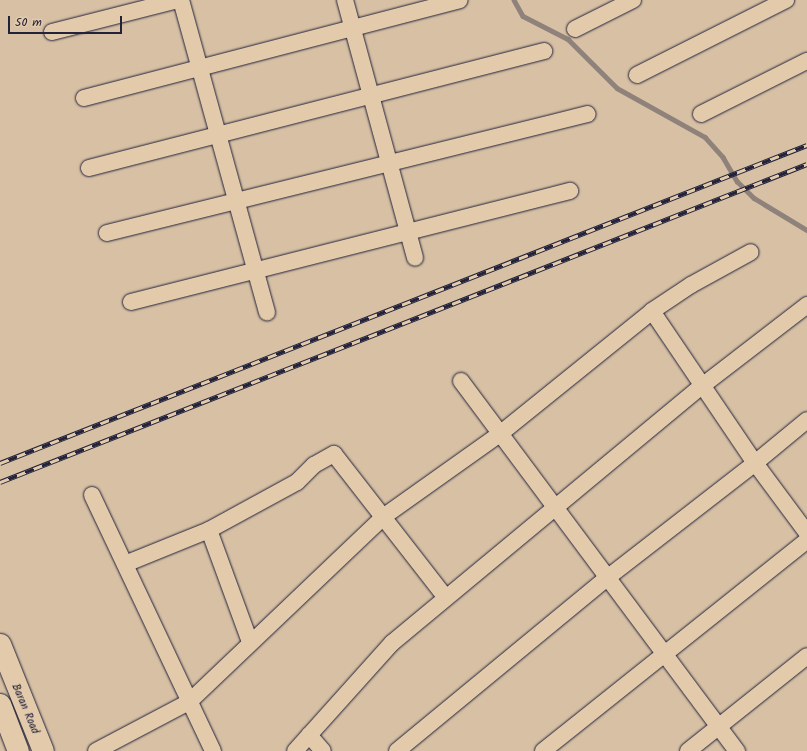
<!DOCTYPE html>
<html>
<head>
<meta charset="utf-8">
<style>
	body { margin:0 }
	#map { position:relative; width:807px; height:751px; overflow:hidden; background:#d7c0a4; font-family:Kalam,sans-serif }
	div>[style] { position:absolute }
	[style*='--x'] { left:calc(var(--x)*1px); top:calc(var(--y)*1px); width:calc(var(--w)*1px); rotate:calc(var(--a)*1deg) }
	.stream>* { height:4.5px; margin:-2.25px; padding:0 2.25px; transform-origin:2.25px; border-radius:2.25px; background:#8f827a }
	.roads { filter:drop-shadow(0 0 1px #22223b) drop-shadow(0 0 1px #22223b) }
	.minor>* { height:16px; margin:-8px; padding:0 8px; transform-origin:8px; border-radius:8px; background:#e3caab }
	.major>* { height:21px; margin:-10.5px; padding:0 10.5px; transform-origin:10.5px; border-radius:10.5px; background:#e3caab }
	.rail>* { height:4.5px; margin-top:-2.25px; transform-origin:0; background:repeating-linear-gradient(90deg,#e3caab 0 9px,#22223b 0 18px); box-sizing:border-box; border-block:1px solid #22223b }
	span { translate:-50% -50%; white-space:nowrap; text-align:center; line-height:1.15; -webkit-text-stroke:3px #e3caab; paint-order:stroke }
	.street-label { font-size:11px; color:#22223b }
	.scale { position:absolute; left:8px; top:16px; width:114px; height:18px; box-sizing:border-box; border:2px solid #22223b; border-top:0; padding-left:5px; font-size:12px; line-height:14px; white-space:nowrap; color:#22223b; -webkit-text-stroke:3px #e3caab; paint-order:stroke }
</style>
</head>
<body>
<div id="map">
	<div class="stream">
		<div style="--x:514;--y:0;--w:18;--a:61"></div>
		<div style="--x:523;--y:16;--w:51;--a:27.1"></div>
		<div style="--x:568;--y:39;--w:69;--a:45"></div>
		<div style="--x:617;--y:88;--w:101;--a:29.1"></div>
		<div style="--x:705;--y:137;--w:27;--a:48"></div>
		<div style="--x:723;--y:157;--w:28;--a:60"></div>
		<div style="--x:737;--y:181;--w:24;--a:45"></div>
		<div style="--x:754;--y:198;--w:62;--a:31.1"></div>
	</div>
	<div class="roads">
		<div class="minor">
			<div style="--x:181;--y:0;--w:324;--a:74.6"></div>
			<div style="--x:345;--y:0;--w:267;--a:74.8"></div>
			<div style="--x:575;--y:29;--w:65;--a:-26.6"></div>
			<div style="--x:52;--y:32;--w:130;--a:-14.3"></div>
			<div style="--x:637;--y:75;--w:167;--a:-26.7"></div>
			<div style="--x:84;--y:98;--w:388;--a:-14.6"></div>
			<div style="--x:701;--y:114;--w:119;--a:-26.6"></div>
			<div style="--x:89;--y:168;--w:470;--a:-14.4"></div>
			<div style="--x:107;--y:233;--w:495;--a:-13.9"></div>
			<div style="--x:131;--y:302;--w:453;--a:-14.2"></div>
			<div style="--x:652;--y:311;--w:184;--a:55.9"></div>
			<div style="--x:755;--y:463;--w:87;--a:53.4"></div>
			<div style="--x:461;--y:381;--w:462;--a:53.3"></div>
			<div style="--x:92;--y:495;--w:283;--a:64.7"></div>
			<div style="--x:209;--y:530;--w:119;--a:69.9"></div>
			<div style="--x:125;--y:564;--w:91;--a:-22"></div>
			<div style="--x:209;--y:530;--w:100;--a:-28.6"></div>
			<div style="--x:297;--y:482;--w:24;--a:-45"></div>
			<div style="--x:314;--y:465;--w:23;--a:-29"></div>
			<div style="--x:334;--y:454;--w:182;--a:52.1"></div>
			<div style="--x:309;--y:735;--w:21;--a:49"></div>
			<div style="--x:96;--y:751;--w:105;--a:-27.8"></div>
			<div style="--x:189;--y:702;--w:268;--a:-43.6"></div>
			<div style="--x:383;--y:517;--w:145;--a:-35.4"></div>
			<div style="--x:501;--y:433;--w:194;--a:-38.9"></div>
			<div style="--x:652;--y:311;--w:47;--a:-33.7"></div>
			<div style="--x:691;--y:285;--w:68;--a:-28.8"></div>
			<div style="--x:295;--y:751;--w:145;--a:-48.1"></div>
			<div style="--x:392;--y:643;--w:403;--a:-39.7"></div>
			<div style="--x:702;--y:386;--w:133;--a:-37.6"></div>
			<div style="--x:397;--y:751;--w:272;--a:-39.5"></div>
			<div style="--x:607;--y:578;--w:187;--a:-37.8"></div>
			<div style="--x:755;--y:463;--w:67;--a:-39.6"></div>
			<div style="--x:543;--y:751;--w:338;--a:-38.6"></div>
			<div style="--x:688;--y:751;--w:152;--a:-38.6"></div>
		</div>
		<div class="major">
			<div style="--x:0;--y:644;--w:115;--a:68.1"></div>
			<div style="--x:0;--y:704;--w:50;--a:69"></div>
		</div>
	</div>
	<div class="rail">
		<div style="--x:0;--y:463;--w:867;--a:-21.51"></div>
		<div style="--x:0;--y:482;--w:867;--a:-21.51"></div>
	</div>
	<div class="street-label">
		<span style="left:25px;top:709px;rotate:67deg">Baran Road</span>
	</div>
	<div class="scale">50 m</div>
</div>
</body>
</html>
